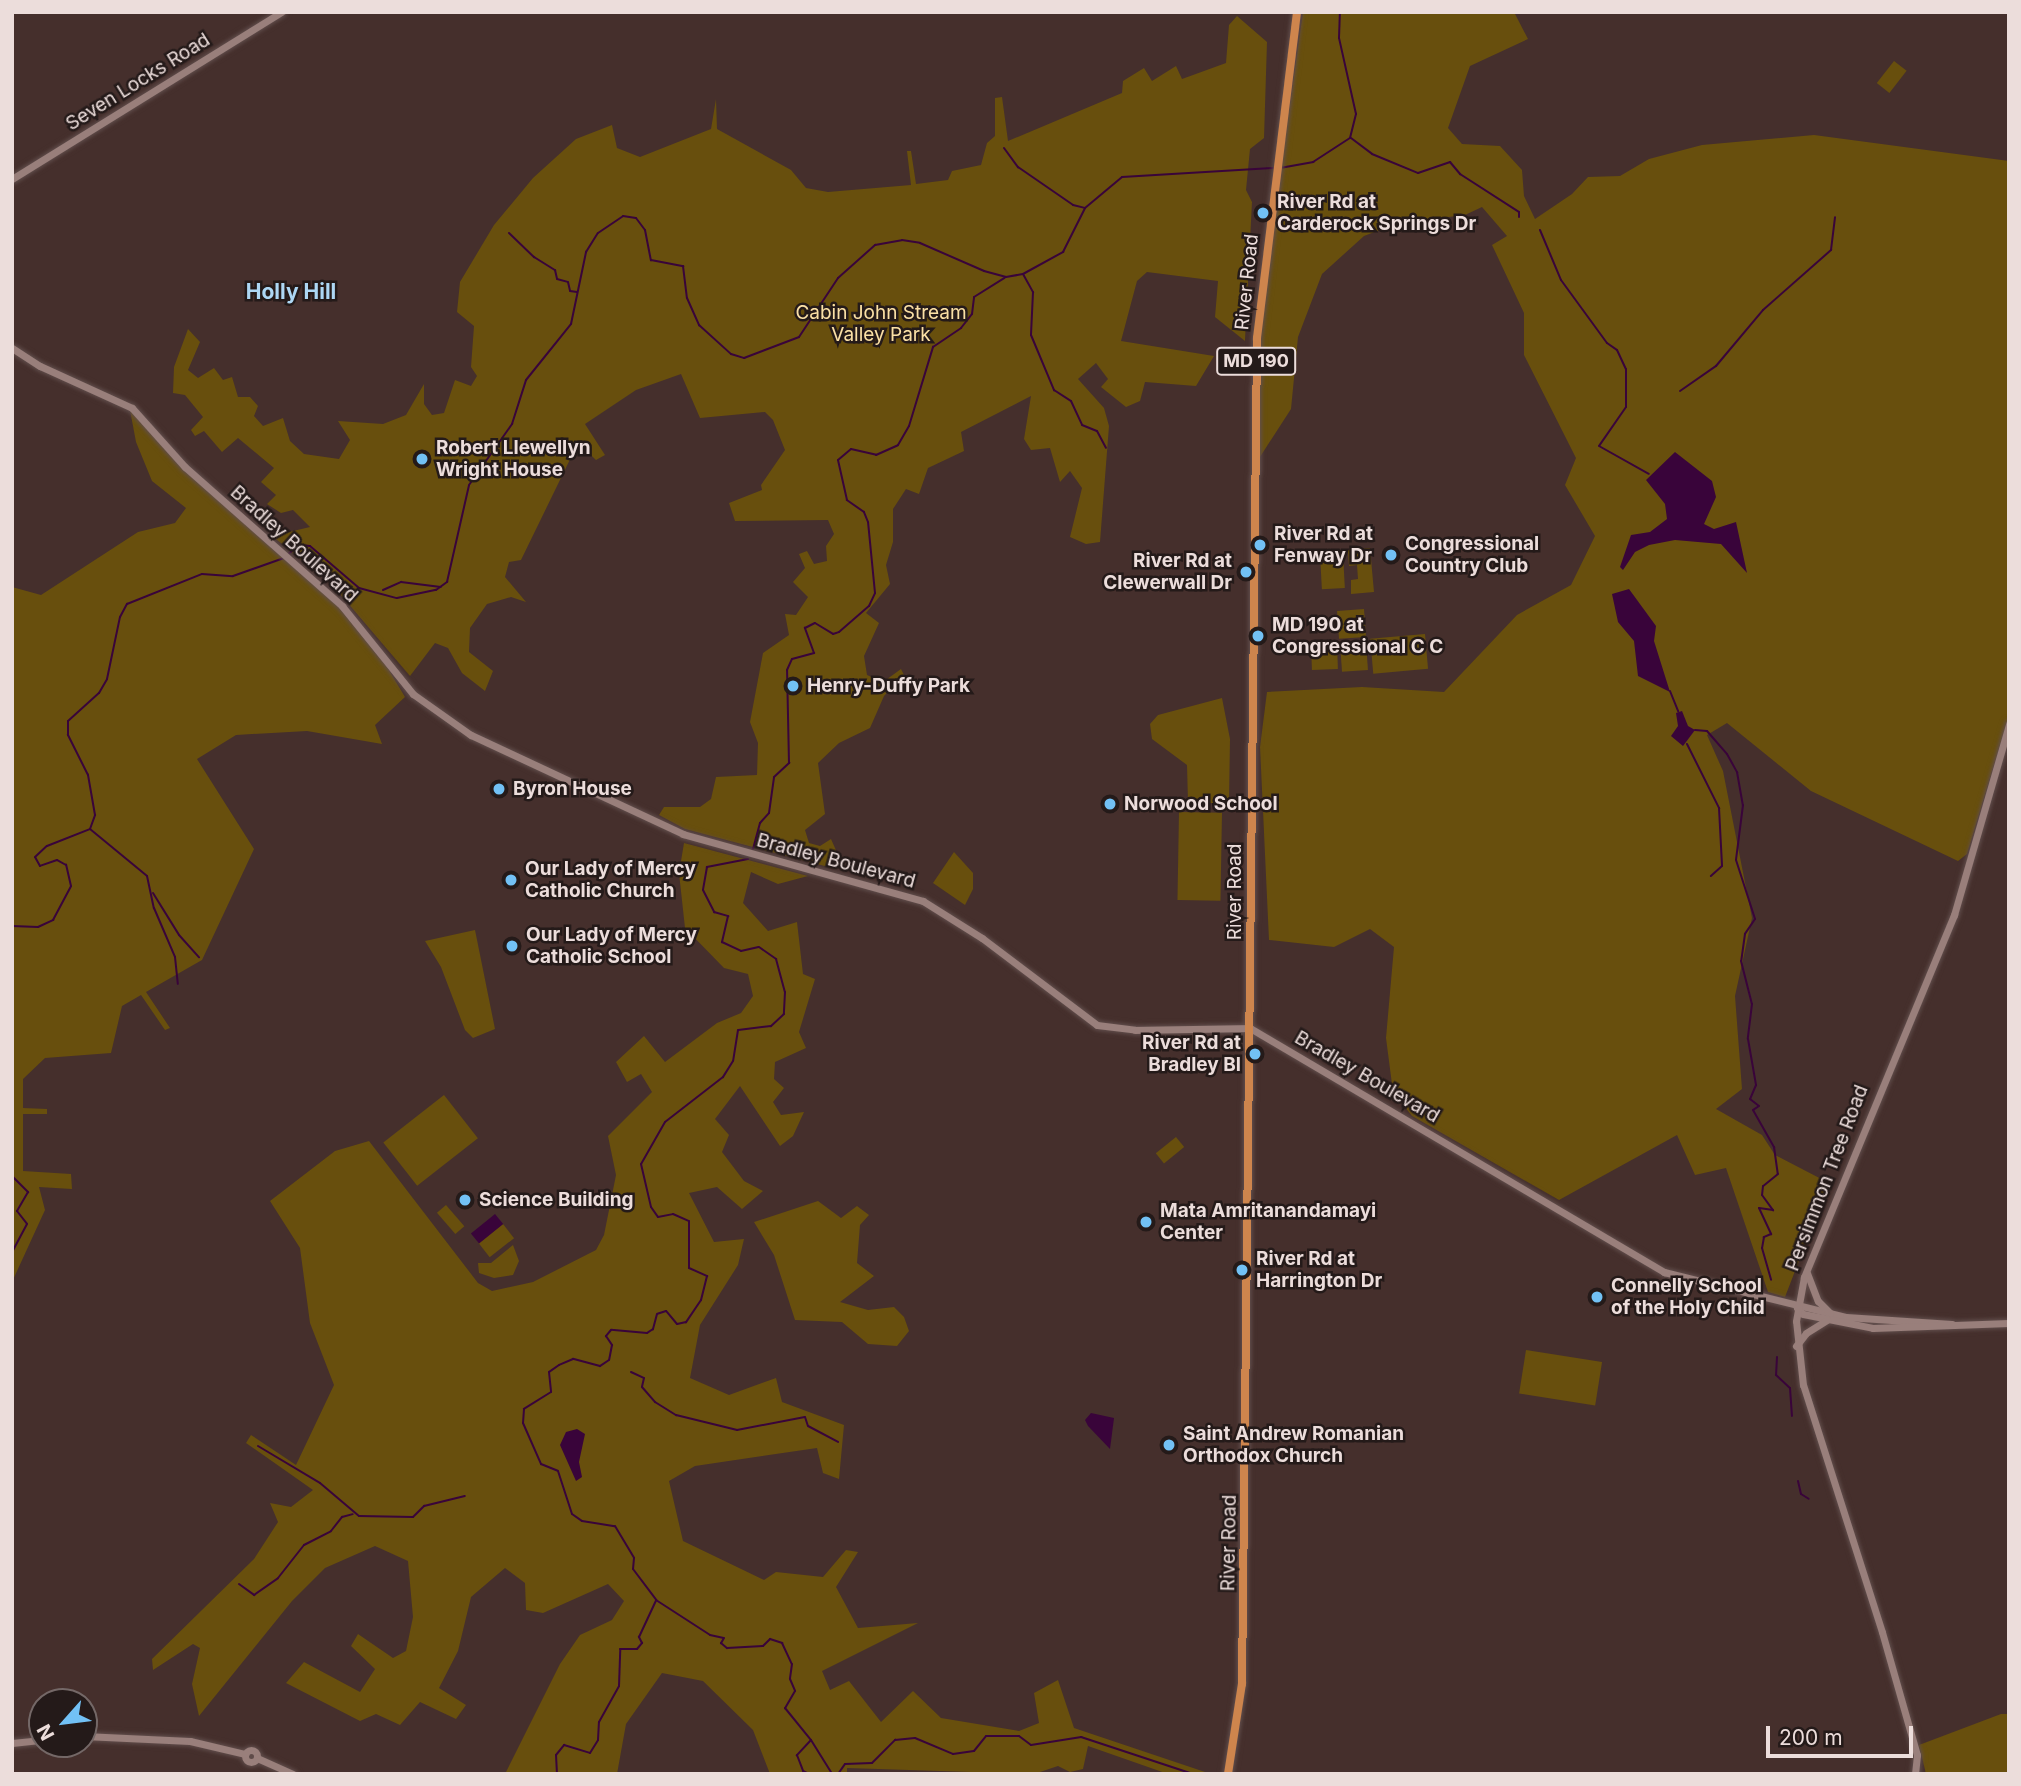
<!DOCTYPE html>
<html>
<head>
<meta charset="utf-8">
<style>
	body { margin:0 }
	#map { position:relative; width:2021px; height:1786px; overflow:hidden; background:#452f2c; font-family:Inter,sans-serif }
	div>[style] { position:absolute }
	[style*='--x'] { left:calc(var(--x)*1px); top:calc(var(--y)*1px); width:calc(var(--w)*1px); rotate:calc(var(--a)*1deg) }
	.green>* { inset:0; background:#684f0d; transform-origin:0 0 }
	.water>* { inset:0; background:#39043a; transform-origin:0 0 }
	.stream>* { height:2px; margin:-1px; padding:0 1px; transform-origin:1px; border-radius:1px; background:#39043a }
	.roads { filter:drop-shadow(0 0 2px #614e4c) drop-shadow(0 0 2px #614e4c) }
	.secondary>* { height:7px; margin:-3.5px; padding:0 3.5px; transform-origin:3.5px; border-radius:3.5px; background:#997f7b }
	.secondary>.ring { margin:-3.5px; padding:0; box-sizing:content-box; background:none; border:7px solid #997f7b; border-radius:50% }
	.primary>* { height:8px; margin:-4px; padding:0 4px; transform-origin:4px; border-radius:4px; background:#ce854d }
	.dots>* { width:19px; height:19px; translate:-50% -50%; box-sizing:border-box; border:4px solid #241a19; border-radius:50% }
	span { translate:-50% -50%; white-space:nowrap; text-align:center; line-height:1.15; -webkit-text-stroke:5px #241a19; paint-order:stroke }
	.shield-label span { padding:2px 5px; background:#241a19; border:2px solid; border-radius:5px; -webkit-text-stroke-width:0 }
	.shield-label { font-size:18px; color:#ecdddb; font-weight:700 }
	.street-label { font-size:19px; color:#ecdddb }
	.poi-label { font-size:19px; color:#ecdddb; font-weight:700 }
	.left { translate:0 -50%; text-align:left }
	.right { translate:-100% -50%; text-align:right }
	.park-label { font-size:19px; color:#fbe0a5 }
	.neighbourhood-label { font-size:21px; color:#add7f4; font-weight:700 }
	.frame { position:absolute; inset:0; border:14px solid #ecdddb; pointer-events:none }
	.north { position:absolute; left:28px; top:1688px; width:70px; height:70px; box-sizing:border-box; background:#241a19; border:2px solid #746867; border-radius:50%; rotate:242deg; font-size:19px; font-weight:700; line-height:28px; text-align:center; color:#ecdddb }
	.north::after { content:''; display:block; margin:auto; width:24px; height:32px; background:#72c1f5; clip-path:polygon(50% 0,100% 100%,50% 72%,0 100%) }
	.scale { position:absolute; left:1766px; top:1726px; width:147px; height:32px; box-sizing:border-box; border:4px solid #ecdddb; border-top:0; padding-left:9px; font-size:21px; line-height:24px; white-space:nowrap; color:#ecdddb; -webkit-text-stroke:5px #241a19; paint-order:stroke }
</style>
</head>
<body>
<div id="map">
	<div class="green">
		<div style="clip-path:polygon(1303px 12px,1514px 12px,1528px 39px,1470px 66px,1448px 128px,1462px 144px,1500px 146px,1522px 170px,1524px 196px,1535px 219px,1572px 194px,1588px 177px,1620px 176px,1649px 159px,1702px 145px,1814px 135px,2009px 161px,2009px 715px,1967px 854px,1958px 861px,1811px 791px,1727px 723px,1707px 735px,1723px 771px,1752px 918px,1735px 996px,1742px 1089px,1716px 1109px,1762px 1135px,1775px 1155px,1829px 1183px,1785px 1297px,1768px 1292px,1726px 1168px,1695px 1175px,1677px 1135px,1559px 1200px,1412px 1116px,1393px 1092px,1386px 1038px,1394px 947px,1370px 929px,1334px 947px,1269px 940px,1260px 747px,1267px 692px,1362px 687px,1444px 692px,1517px 615px,1571px 585px,1595px 536px,1565px 485px,1576px 458px,1524px 355px,1524px 313px,1492px 245px,1507px 236px,1482px 207px,1465px 215px,1398px 223px,1364px 236px,1322px 274px,1298px 337px,1291px 409px,1258px 460px,1257px 338px)"></div>
		<div style="clip-path:polygon(1237px 16px,1267px 42px,1264px 138px,1250px 149px,1246px 190px,1252px 202px,1245px 341px,1215px 317px,1218px 281px,1147px 272px,1137px 281px,1121px 341px,1214px 356px,1196px 386px,1145px 382px,1140px 401px,1126px 407px,1101px 387px,1108px 379px,1096px 363px,1078px 379px,1104px 408px,1109px 426px,1100px 542px,1086px 544px,1070px 537px,1082px 488px,1070px 471px,1060px 482px,1050px 448px,1031px 450px,1024px 439px,1031px 396px,961px 432px,964px 451px,928px 468px,919px 494px,906px 489px,893px 509px,893px 542px,886px 565px,890px 584px,866px 613px,879px 623px,864px 656px,867px 675px,883px 682px,901px 669px,904px 675px,884px 696px,870px 728px,839px 743px,818px 763px,825px 814px,805px 830px,809px 843px,820px 846px,831px 839px,839px 857px,836px 869px,685px 829px,659px 815px,664px 807px,700px 807px,711px 799px,716px 777px,757px 775px,758px 743px,750px 722px,763px 653px,789px 635px,785px 614px,796px 615px,808px 597px,793px 582px,805px 568px,799px 554px,807px 551px,814px 564px,827px 561px,826px 546px,834px 534px,828px 520px,735px 521px,729px 503px,762px 490px,761px 485px,785px 450px,773px 420px,765px 412px,700px 418px,681px 374px,636px 390px,585px 424px,605px 455px,596px 460px,578px 443px,521px 560px,509px 562px,505px 577px,526px 602px,511px 597px,487px 604px,470px 628px,469px 652px,493px 671px,485px 691px,462px 673px,448px 648px,435px 643px,410px 676px,311px 560px,307px 564px,272px 536px,310px 527px,293px 510px,281px 513px,267px 504px,276px 495px,261px 482px,274px 468px,238px 438px,222px 452px,204px 431px,195px 436px,191px 430px,203px 417px,185px 395px,173px 393px,174px 367px,188px 329px,200px 342px,188px 370px,198px 378px,214px 368px,223px 380px,232px 377px,238px 397px,250px 397px,258px 406px,254px 416px,263px 426px,283px 418px,290px 441px,304px 454px,339px 459px,350px 440px,338px 421px,383px 424px,406px 415px,424px 384px,424px 404px,432px 415px,444px 413px,455px 380px,471px 386px,477px 376px,471px 367px,474px 326px,457px 312px,460px 282px,494px 225px,533px 178px,576px 139px,612px 125px,617px 148px,640px 157px,711px 129px,716px 99px,717px 129px,791px 170px,806px 188px,828px 192px,911px 185px,907px 151px,911px 151px,916px 184px,948px 180px,952px 171px,981px 165px,987px 143px,995px 136px,995px 98px,1002px 97px,1008px 141px,1122px 93px,1123px 81px,1144px 68px,1152px 81px,1176px 66px,1182px 79px,1226px 63px,1229px 25px)"></div>
		<div style="left:1894px;top:61px;width:16px;height:28px;rotate:38deg"></div>
		<div style="clip-path:polygon(130px 410px,170px 454px,307px 571px,375px 647px,405px 697px,375px 725px,382px 744px,307px 731px,236px 735px,197px 759px,254px 849px,202px 960px,146px 992px,170px 1028px,165px 1030px,141px 995px,122px 1006px,111px 1053px,45px 1058px,23px 1079px,23px 1108px,47px 1109px,47px 1114px,23px 1114px,23px 1171px,71px 1174px,72px 1189px,39px 1187px,45px 1210px,12px 1282px,12px 587px,41px 595px,138px 532px,175px 523px,186px 508px,152px 481px,136px 442px)"></div>
		<div style="clip-path:polygon(1370px 548px,1374px 592px,1351px 594px,1351px 580px,1358px 579px,1357px 565px,1349px 566px,1348px 550px)"></div>
		<div style="left:1343px;top:553px;width:35px;height:23px;rotate:87deg"></div>
		<div style="left:1364px;top:609px;width:28px;height:27px;rotate:86deg"></div>
		<div style="left:1425px;top:634px;width:35px;height:55px;rotate:85deg"></div>
		<div style="left:1366px;top:642px;width:28px;height:26px;rotate:86deg"></div>
		<div style="left:1337px;top:643px;width:26px;height:26px;rotate:88deg"></div>
		<div style="clip-path:polygon(1222px 698px,1230px 739px,1229px 804px,1188px 802px,1187px 765px,1152px 739px,1150px 724px,1158px 715px)"></div>
		<div style="left:1179px;top:812px;width:43px;height:88px;rotate:1deg"></div>
		<div style="clip-path:polygon(684px 843px,808px 876px,778px 884px,751px 872px,743px 903px,768px 931px,797px 922px,803px 974px,815px 979px,799px 1032px,806px 1048px,775px 1062px,774px 1079px,784px 1088px,773px 1102px,781px 1115px,804px 1112px,793px 1136px,780px 1146px,740px 1086px,715px 1119px,729px 1135px,722px 1152px,744px 1181px,763px 1191px,742px 1209px,717px 1187px,689px 1193px,714px 1242px,744px 1239px,738px 1265px,700px 1325px,690px 1378px,729px 1395px,776px 1378px,782px 1402px,844px 1425px,839px 1479px,823px 1473px,817px 1448px,695px 1466px,669px 1481px,683px 1541px,764px 1580px,776px 1572px,823px 1577px,846px 1550px,858px 1552px,836px 1587px,858px 1628px,918px 1623px,822px 1671px,830px 1690px,849px 1681px,881px 1722px,913px 1691px,941px 1718px,1019px 1731px,1039px 1723px,1034px 1693px,1058px 1680px,1074px 1728px,1211px 1774px,1168px 1774px,1088px 1746px,1083px 1769px,1070px 1772px,1058px 1766px,1034px 1774px,847px 1768px,847px 1774px,770px 1774px,753px 1730px,703px 1681px,662px 1673px,626px 1724px,617px 1774px,505px 1774px,560px 1664px,580px 1635px,612px 1620px,624px 1601px,608px 1584px,543px 1613px,526px 1610px,525px 1583px,505px 1568px,471px 1597px,458px 1651px,439px 1688px,466px 1705px,456px 1719px,420px 1702px,400px 1725px,376px 1714px,360px 1721px,286px 1683px,304px 1662px,360px 1692px,375px 1669px,351px 1646px,358px 1634px,393px 1658px,406px 1651px,413px 1617px,408px 1561px,375px 1546px,325px 1568px,292px 1601px,199px 1716px,192px 1684px,200px 1648px,193px 1644px,153px 1670px,152px 1659px,254px 1559px,278px 1522px,270px 1503px,291px 1507px,313px 1490px,246px 1443px,251px 1435px,296px 1465px,334px 1385px,310px 1323px,300px 1248px,270px 1201px,335px 1151px,369px 1141px,478px 1283px,492px 1291px,533px 1282px,596px 1250px,604px 1235px,616px 1175px,608px 1136px,652px 1092px,641px 1074px,627px 1082px,616px 1062px,644px 1036px,665px 1062px,717px 1023px,741px 1013px,753px 996px,748px 974px,724px 968px,685px 928px,679px 873px)"></div>
		<div style="clip-path:polygon(954px 852px,973px 873px,973px 889px,965px 905px,933px 883px)"></div>
		<div style="clip-path:polygon(475px 930px,495px 1029px,473px 1038px,465px 1030px,441px 967px,425px 941px)"></div>
		<div style="left:444px;top:1095px;width:55px;height:77px;rotate:52deg"></div>
		<div style="left:1176px;top:1137px;width:13px;height:26px;rotate:51deg"></div>
		<div style="clip-path:polygon(818px 1201px,841px 1218px,857px 1206px,869px 1215px,860px 1225px,857px 1263px,874px 1276px,840px 1302px,868px 1310px,894px 1307px,904px 1317px,909px 1331px,897px 1346px,868px 1344px,842px 1322px,795px 1320px,774px 1255px,754px 1222px)"></div>
		<div style="left:446px;top:1205px;width:28px;height:12px;rotate:49deg"></div>
		<div style="left:503px;top:1224px;width:18px;height:31px;rotate:52deg"></div>
		<div style="clip-path:polygon(513px 1245px,519px 1261px,513px 1275px,494px 1278px,479px 1273px,478px 1263px,491px 1263px)"></div>
		<div style="left:1526px;top:1350px;width:77px;height:44px;rotate:9deg"></div>
		<div style="clip-path:polygon(2001px 1714px,2009px 1714px,2009px 1774px,1926px 1774px,1919px 1745px)"></div>
	</div>
	<div class="water">
		<div style="clip-path:polygon(1675px 452px,1712px 481px,1716px 497px,1704px 524px,1714px 529px,1736px 522px,1747px 573px,1721px 544px,1675px 540px,1649px 545px,1635px 552px,1623px 570px,1620px 567px,1631px 535px,1650px 532px,1667px 519px,1665px 504px,1646px 480px)"></div>
		<div style="clip-path:polygon(1629px 589px,1656px 626px,1654px 641px,1670px 692px,1638px 676px,1634px 641px,1618px 622px,1612px 594px)"></div>
		<div style="clip-path:polygon(1682px 711px,1688px 726px,1695px 730px,1683px 746px,1671px 736px,1678px 726px,1676px 713px)"></div>
		<div style="left:495px;top:1214px;width:13px;height:31px;rotate:51deg"></div>
		<div style="clip-path:polygon(1091px 1413px,1114px 1418px,1110px 1449px,1088px 1426px,1085px 1420px)"></div>
		<div style="clip-path:polygon(577px 1429px,585px 1434px,579px 1462px,582px 1477px,576px 1481px,560px 1445px,566px 1432px)"></div>
	</div>
	<div class="stream">
		<div style="--x:1351;--y:138;--w:26;--a:37"></div>
		<div style="--x:1372;--y:154;--w:50;--a:22.4"></div>
		<div style="--x:1418;--y:173;--w:34;--a:-19"></div>
		<div style="--x:1450;--y:162;--w:16;--a:50"></div>
		<div style="--x:1460;--y:174;--w:70;--a:32.8"></div>
		<div style="--x:1519;--y:212;--w:5;--a:90"></div>
		<div style="--x:1004;--y:148;--w:24;--a:54"></div>
		<div style="--x:1018;--y:167;--w:67;--a:34.6"></div>
		<div style="--x:1073;--y:205;--w:12;--a:14"></div>
		<div style="--x:1280;--y:168;--w:34;--a:-10"></div>
		<div style="--x:1313;--y:162;--w:44;--a:-33"></div>
		<div style="--x:1350;--y:138;--w:25;--a:-76"></div>
		<div style="--x:1356;--y:114;--w:78;--a:-102.6"></div>
		<div style="--x:1339;--y:38;--w:26;--a:-88"></div>
		<div style="--x:1540;--y:230;--w:54;--a:67.2"></div>
		<div style="--x:1561;--y:280;--w:78;--a:53.9"></div>
		<div style="--x:1607;--y:343;--w:12;--a:35"></div>
		<div style="--x:1617;--y:350;--w:21;--a:65"></div>
		<div style="--x:1626;--y:369;--w:38;--a:90"></div>
		<div style="--x:1626;--y:407;--w:47;--a:124.7"></div>
		<div style="--x:1599;--y:446;--w:57;--a:29.2"></div>
		<div style="--x:509;--y:233;--w:35;--a:44"></div>
		<div style="--x:534;--y:257;--w:25;--a:32"></div>
		<div style="--x:555;--y:270;--w:9;--a:77"></div>
		<div style="--x:557;--y:279;--w:11;--a:15"></div>
		<div style="--x:568;--y:282;--w:9;--a:77"></div>
		<div style="--x:570;--y:291;--w:7;--a:8"></div>
		<div style="--x:1023;--y:274;--w:21;--a:61"></div>
		<div style="--x:1033;--y:292;--w:43;--a:92.7"></div>
		<div style="--x:1031;--y:335;--w:60;--a:67.3"></div>
		<div style="--x:1054;--y:390;--w:20;--a:33"></div>
		<div style="--x:1071;--y:401;--w:26;--a:65"></div>
		<div style="--x:1082;--y:425;--w:16;--a:22"></div>
		<div style="--x:1097;--y:431;--w:19;--a:62"></div>
		<div style="--x:1680;--y:391;--w:44;--a:-34.8"></div>
		<div style="--x:1716;--y:366;--w:73;--a:-50"></div>
		<div style="--x:1763;--y:310;--w:91;--a:-41.4"></div>
		<div style="--x:1831;--y:250;--w:33;--a:-83"></div>
		<div style="--x:288;--y:554;--w:15;--a:-37"></div>
		<div style="--x:300;--y:545;--w:10;--a:6"></div>
		<div style="--x:310;--y:546;--w:65;--a:40.6"></div>
		<div style="--x:359;--y:588;--w:39;--a:15"></div>
		<div style="--x:397;--y:598;--w:40;--a:-12"></div>
		<div style="--x:436;--y:590;--w:14;--a:-36"></div>
		<div style="--x:447;--y:582;--w:99;--a:-77.2"></div>
		<div style="--x:469;--y:485;--w:75;--a:-54.8"></div>
		<div style="--x:512;--y:424;--w:46;--a:-72.3"></div>
		<div style="--x:526;--y:380;--w:72;--a:-51.2"></div>
		<div style="--x:571;--y:324;--w:74;--a:-78.2"></div>
		<div style="--x:586;--y:252;--w:22;--a:-58"></div>
		<div style="--x:598;--y:233;--w:30;--a:-34"></div>
		<div style="--x:623;--y:216;--w:13;--a:9"></div>
		<div style="--x:636;--y:218;--w:15;--a:53"></div>
		<div style="--x:645;--y:230;--w:31;--a:79"></div>
		<div style="--x:651;--y:260;--w:33;--a:11"></div>
		<div style="--x:683;--y:266;--w:32;--a:83"></div>
		<div style="--x:687;--y:298;--w:30;--a:66"></div>
		<div style="--x:699;--y:325;--w:43;--a:42.2"></div>
		<div style="--x:731;--y:354;--w:14;--a:17"></div>
		<div style="--x:744;--y:358;--w:59;--a:-20.9"></div>
		<div style="--x:799;--y:337;--w:71;--a:-56.5"></div>
		<div style="--x:838;--y:278;--w:50;--a:-41.7"></div>
		<div style="--x:875;--y:245;--w:27;--a:-10"></div>
		<div style="--x:902;--y:240;--w:18;--a:9"></div>
		<div style="--x:920;--y:243;--w:70;--a:23.6"></div>
		<div style="--x:984;--y:271;--w:23;--a:15"></div>
		<div style="--x:1006;--y:277;--w:17;--a:-10"></div>
		<div style="--x:1023;--y:274;--w:46;--a:-28.8"></div>
		<div style="--x:1063;--y:252;--w:49;--a:-63.4"></div>
		<div style="--x:1085;--y:208;--w:48;--a:-40"></div>
		<div style="--x:1122;--y:177;--w:152;--a:-3.4"></div>
		<div style="--x:383;--y:590;--w:20;--a:-24"></div>
		<div style="--x:401;--y:582;--w:40;--a:7.1"></div>
		<div style="--x:1670;--y:691;--w:22;--a:68"></div>
		<div style="--x:1695;--y:730;--w:12;--a:5"></div>
		<div style="--x:1707;--y:731;--w:30;--a:49"></div>
		<div style="--x:1727;--y:754;--w:21;--a:61"></div>
		<div style="--x:1737;--y:772;--w:34;--a:80"></div>
		<div style="--x:1743;--y:805;--w:55;--a:97.3"></div>
		<div style="--x:1736;--y:860;--w:62;--a:72.1"></div>
		<div style="--x:1755;--y:919;--w:18;--a:124"></div>
		<div style="--x:1745;--y:934;--w:27;--a:98"></div>
		<div style="--x:1741;--y:961;--w:44;--a:75.7"></div>
		<div style="--x:1752;--y:1004;--w:35;--a:97"></div>
		<div style="--x:1748;--y:1039;--w:47;--a:80.1"></div>
		<div style="--x:1756;--y:1085;--w:15;--a:113"></div>
		<div style="--x:1750;--y:1099;--w:11;--a:38"></div>
		<div style="--x:1759;--y:1106;--w:7;--a:146"></div>
		<div style="--x:1753;--y:1110;--w:43;--a:60.4"></div>
		<div style="--x:1774;--y:1147;--w:27;--a:82"></div>
		<div style="--x:1778;--y:1174;--w:19;--a:141"></div>
		<div style="--x:1763;--y:1186;--w:9;--a:96"></div>
		<div style="--x:1762;--y:1195;--w:19;--a:54"></div>
		<div style="--x:1773;--y:1210;--w:14;--a:-172"></div>
		<div style="--x:1759;--y:1208;--w:29;--a:65"></div>
		<div style="--x:1771;--y:1234;--w:8;--a:157"></div>
		<div style="--x:1764;--y:1237;--w:11;--a:100"></div>
		<div style="--x:1762;--y:1248;--w:33;--a:74"></div>
		<div style="--x:1687;--y:744;--w:72;--a:63.4"></div>
		<div style="--x:1719;--y:808;--w:58;--a:87"></div>
		<div style="--x:1722;--y:866;--w:15;--a:138"></div>
		<div style="--x:90;--y:829;--w:74;--a:39.5"></div>
		<div style="--x:147;--y:876;--w:33;--a:78"></div>
		<div style="--x:154;--y:908;--w:53;--a:66.8"></div>
		<div style="--x:175;--y:957;--w:27;--a:84"></div>
		<div style="--x:753;--y:849;--w:27;--a:-75"></div>
		<div style="--x:760;--y:823;--w:13;--a:-48"></div>
		<div style="--x:769;--y:813;--w:36;--a:-82"></div>
		<div style="--x:774;--y:777;--w:21;--a:-43"></div>
		<div style="--x:789;--y:763;--w:93;--a:-91.2"></div>
		<div style="--x:787;--y:670;--w:12;--a:-66"></div>
		<div style="--x:792;--y:659;--w:23;--a:-15"></div>
		<div style="--x:814;--y:653;--w:27;--a:-110"></div>
		<div style="--x:805;--y:628;--w:11;--a:-27"></div>
		<div style="--x:815;--y:623;--w:21;--a:31"></div>
		<div style="--x:833;--y:634;--w:6;--a:-18"></div>
		<div style="--x:839;--y:632;--w:40;--a:-41"></div>
		<div style="--x:869;--y:606;--w:14;--a:-65"></div>
		<div style="--x:875;--y:593;--w:71;--a:-95.6"></div>
		<div style="--x:868;--y:522;--w:11;--a:-112"></div>
		<div style="--x:864;--y:512;--w:21;--a:-145"></div>
		<div style="--x:847;--y:500;--w:41;--a:-102.7"></div>
		<div style="--x:838;--y:460;--w:17;--a:-40"></div>
		<div style="--x:851;--y:449;--w:26;--a:13"></div>
		<div style="--x:876;--y:455;--w:24;--a:-24"></div>
		<div style="--x:898;--y:445;--w:22;--a:-60"></div>
		<div style="--x:909;--y:426;--w:83;--a:-73.1"></div>
		<div style="--x:933;--y:347;--w:34;--a:-34"></div>
		<div style="--x:961;--y:328;--w:18;--a:-52"></div>
		<div style="--x:972;--y:314;--w:17;--a:-83"></div>
		<div style="--x:974;--y:297;--w:36;--a:-32"></div>
		<div style="--x:748;--y:859;--w:42;--a:169"></div>
		<div style="--x:707;--y:867;--w:23;--a:100"></div>
		<div style="--x:703;--y:890;--w:25;--a:63"></div>
		<div style="--x:714;--y:912;--w:15;--a:16"></div>
		<div style="--x:728;--y:916;--w:27;--a:103"></div>
		<div style="--x:722;--y:942;--w:21;--a:25"></div>
		<div style="--x:741;--y:951;--w:18;--a:-13"></div>
		<div style="--x:759;--y:947;--w:21;--a:35"></div>
		<div style="--x:776;--y:959;--w:34;--a:75"></div>
		<div style="--x:785;--y:992;--w:22;--a:93"></div>
		<div style="--x:784;--y:1014;--w:18;--a:137"></div>
		<div style="--x:771;--y:1026;--w:33;--a:173"></div>
		<div style="--x:738;--y:1030;--w:31;--a:99"></div>
		<div style="--x:733;--y:1061;--w:19;--a:122"></div>
		<div style="--x:723;--y:1077;--w:73;--a:142.2"></div>
		<div style="--x:665;--y:1122;--w:48;--a:119.7"></div>
		<div style="--x:641;--y:1164;--w:44;--a:76.9"></div>
		<div style="--x:651;--y:1207;--w:12;--a:55"></div>
		<div style="--x:658;--y:1217;--w:15;--a:-11"></div>
		<div style="--x:673;--y:1214;--w:17;--a:24"></div>
		<div style="--x:689;--y:1221;--w:47;--a:90"></div>
		<div style="--x:689;--y:1268;--w:20;--a:24"></div>
		<div style="--x:707;--y:1276;--w:25;--a:104"></div>
		<div style="--x:701;--y:1300;--w:27;--a:124"></div>
		<div style="--x:686;--y:1322;--w:9;--a:167"></div>
		<div style="--x:677;--y:1324;--w:17;--a:-130"></div>
		<div style="--x:666;--y:1311;--w:9;--a:162"></div>
		<div style="--x:657;--y:1314;--w:16;--a:105"></div>
		<div style="--x:653;--y:1329;--w:7;--a:146"></div>
		<div style="--x:647;--y:1333;--w:36;--a:-175"></div>
		<div style="--x:611;--y:1330;--w:8;--a:130"></div>
		<div style="--x:606;--y:1336;--w:11;--a:56"></div>
		<div style="--x:612;--y:1345;--w:15;--a:101"></div>
		<div style="--x:609;--y:1360;--w:11;--a:146"></div>
		<div style="--x:600;--y:1366;--w:28;--a:-165"></div>
		<div style="--x:573;--y:1359;--w:15;--a:157"></div>
		<div style="--x:559;--y:1365;--w:12;--a:145"></div>
		<div style="--x:549;--y:1372;--w:20;--a:84"></div>
		<div style="--x:551;--y:1392;--w:32;--a:148"></div>
		<div style="--x:524;--y:1409;--w:14;--a:94"></div>
		<div style="--x:523;--y:1423;--w:45;--a:66.3"></div>
		<div style="--x:541;--y:1464;--w:18;--a:22"></div>
		<div style="--x:558;--y:1471;--w:45;--a:72"></div>
		<div style="--x:572;--y:1514;--w:12;--a:35"></div>
		<div style="--x:582;--y:1521;--w:33;--a:9"></div>
		<div style="--x:615;--y:1526;--w:37;--a:59"></div>
		<div style="--x:634;--y:1558;--w:11;--a:95"></div>
		<div style="--x:633;--y:1569;--w:39;--a:53"></div>
		<div style="--x:656;--y:1600;--w:64;--a:32.9"></div>
		<div style="--x:710;--y:1635;--w:14;--a:12"></div>
		<div style="--x:724;--y:1638;--w:6;--a:121"></div>
		<div style="--x:721;--y:1643;--w:8;--a:40"></div>
		<div style="--x:727;--y:1648;--w:36;--a:-3"></div>
		<div style="--x:763;--y:1646;--w:10;--a:-45"></div>
		<div style="--x:770;--y:1639;--w:13;--a:18"></div>
		<div style="--x:782;--y:1643;--w:23;--a:65"></div>
		<div style="--x:792;--y:1664;--w:15;--a:98"></div>
		<div style="--x:790;--y:1679;--w:13;--a:67"></div>
		<div style="--x:795;--y:1691;--w:20;--a:120"></div>
		<div style="--x:785;--y:1708;--w:41;--a:50.9"></div>
		<div style="--x:811;--y:1740;--w:21;--a:133"></div>
		<div style="--x:797;--y:1755;--w:17;--a:69"></div>
		<div style="--x:803;--y:1771;--w:7;--a:27"></div>
		<div style="--x:153;--y:893;--w:49;--a:58.2"></div>
		<div style="--x:179;--y:935;--w:30;--a:48"></div>
		<div style="--x:12;--y:926;--w:26;--a:2"></div>
		<div style="--x:38;--y:927;--w:17;--a:-25"></div>
		<div style="--x:53;--y:920;--w:38;--a:-62"></div>
		<div style="--x:71;--y:886;--w:22;--a:-103"></div>
		<div style="--x:66;--y:865;--w:10;--a:-151"></div>
		<div style="--x:57;--y:860;--w:18;--a:161"></div>
		<div style="--x:40;--y:866;--w:10;--a:-119"></div>
		<div style="--x:35;--y:857;--w:16;--a:-43"></div>
		<div style="--x:47;--y:846;--w:46;--a:-21.6"></div>
		<div style="--x:90;--y:829;--w:15;--a:-70"></div>
		<div style="--x:95;--y:815;--w:41;--a:-99.9"></div>
		<div style="--x:88;--y:775;--w:45;--a:-116.6"></div>
		<div style="--x:68;--y:735;--w:14;--a:-90"></div>
		<div style="--x:68;--y:721;--w:42;--a:-42.1"></div>
		<div style="--x:99;--y:693;--w:16;--a:-60"></div>
		<div style="--x:107;--y:679;--w:63;--a:-78.2"></div>
		<div style="--x:120;--y:617;--w:15;--a:-62"></div>
		<div style="--x:127;--y:604;--w:81;--a:-21.8"></div>
		<div style="--x:202;--y:574;--w:31;--a:4"></div>
		<div style="--x:233;--y:576;--w:54;--a:-19.4"></div>
		<div style="--x:12;--y:1176;--w:23;--a:45"></div>
		<div style="--x:28;--y:1192;--w:22;--a:120"></div>
		<div style="--x:17;--y:1211;--w:16;--a:52"></div>
		<div style="--x:27;--y:1224;--w:32;--a:118"></div>
		<div style="--x:1777;--y:1357;--w:18;--a:93"></div>
		<div style="--x:1776;--y:1375;--w:19;--a:43"></div>
		<div style="--x:1790;--y:1388;--w:28;--a:86"></div>
		<div style="--x:631;--y:1372;--w:14;--a:25"></div>
		<div style="--x:644;--y:1378;--w:9;--a:103"></div>
		<div style="--x:642;--y:1387;--w:20;--a:49"></div>
		<div style="--x:655;--y:1402;--w:25;--a:32"></div>
		<div style="--x:676;--y:1415;--w:63;--a:13.8"></div>
		<div style="--x:737;--y:1430;--w:69;--a:-10.8"></div>
		<div style="--x:805;--y:1417;--w:9;--a:72"></div>
		<div style="--x:808;--y:1426;--w:34;--a:28"></div>
		<div style="--x:258;--y:1446;--w:72;--a:30.8"></div>
		<div style="--x:320;--y:1483;--w:51;--a:40.2"></div>
		<div style="--x:359;--y:1516;--w:54;--a:1.1"></div>
		<div style="--x:413;--y:1517;--w:16;--a:-45"></div>
		<div style="--x:424;--y:1506;--w:42;--a:-13.7"></div>
		<div style="--x:1798;--y:1481;--w:13;--a:77"></div>
		<div style="--x:1801;--y:1494;--w:9;--a:32"></div>
		<div style="--x:239;--y:1584;--w:19;--a:36"></div>
		<div style="--x:254;--y:1595;--w:29;--a:-35"></div>
		<div style="--x:278;--y:1578;--w:42;--a:-51.8"></div>
		<div style="--x:304;--y:1545;--w:30;--a:-27"></div>
		<div style="--x:331;--y:1531;--w:18;--a:-52"></div>
		<div style="--x:342;--y:1517;--w:11;--a:-15"></div>
		<div style="--x:811;--y:1740;--w:40;--a:58"></div>
		<div style="--x:557;--y:1774;--w:19;--a:-93"></div>
		<div style="--x:556;--y:1755;--w:13;--a:-51"></div>
		<div style="--x:564;--y:1745;--w:27;--a:17"></div>
		<div style="--x:590;--y:1753;--w:15;--a:-58"></div>
		<div style="--x:598;--y:1740;--w:18;--a:-87"></div>
		<div style="--x:599;--y:1722;--w:41;--a:-60.9"></div>
		<div style="--x:619;--y:1686;--w:37;--a:-88"></div>
		<div style="--x:620;--y:1649;--w:17;--a:0"></div>
		<div style="--x:637;--y:1649;--w:8;--a:-50"></div>
		<div style="--x:642;--y:1643;--w:7;--a:-117"></div>
		<div style="--x:639;--y:1637;--w:40;--a:-65"></div>
		<div style="--x:838;--y:1774;--w:12;--a:-55"></div>
		<div style="--x:845;--y:1764;--w:27;--a:-2"></div>
		<div style="--x:872;--y:1763;--w:33;--a:-45"></div>
		<div style="--x:895;--y:1740;--w:20;--a:-6"></div>
		<div style="--x:915;--y:1738;--w:41;--a:22.8"></div>
		<div style="--x:953;--y:1754;--w:21;--a:-8"></div>
		<div style="--x:974;--y:1751;--w:19;--a:-51"></div>
		<div style="--x:986;--y:1736;--w:33;--a:0"></div>
		<div style="--x:1019;--y:1736;--w:15;--a:37"></div>
		<div style="--x:1031;--y:1745;--w:51;--a:-9.1"></div>
		<div style="--x:1081;--y:1737;--w:118;--a:18.3"></div>
	</div>
	<div class="roads">
		<div class="secondary">
			<div style="--x:12;--y:179;--w:317;--a:-31.8"></div>
			<div style="--x:12;--y:348;--w:33;--a:33"></div>
			<div style="--x:40;--y:366;--w:101;--a:24.5"></div>
			<div style="--x:132;--y:408;--w:79;--a:48.1"></div>
			<div style="--x:185;--y:467;--w:210;--a:41.5"></div>
			<div style="--x:342;--y:606;--w:113;--a:51.1"></div>
			<div style="--x:413;--y:694;--w:71;--a:35.3"></div>
			<div style="--x:471;--y:735;--w:234;--a:25"></div>
			<div style="--x:683;--y:834;--w:249;--a:15.6"></div>
			<div style="--x:923;--y:901;--w:70;--a:32.1"></div>
			<div style="--x:982;--y:938;--w:144;--a:37.1"></div>
			<div style="--x:1097;--y:1025;--w:38;--a:7"></div>
			<div style="--x:1135;--y:1030;--w:115;--a:-1"></div>
			<div style="--x:1250;--y:1028;--w:481;--a:30.5"></div>
			<div style="--x:1664;--y:1272;--w:187;--a:13.9"></div>
			<div style="--x:1846;--y:1317;--w:106;--a:3.8"></div>
			<div style="--x:1807;--y:1273;--w:30;--a:69"></div>
			<div style="--x:1818;--y:1301;--w:17;--a:45"></div>
			<div style="--x:1797;--y:1308;--w:8;--a:45"></div>
			<div style="--x:1803;--y:1314;--w:71;--a:11.3"></div>
			<div style="--x:1873;--y:1328;--w:136;--a:-2.1"></div>
			<div style="--x:1796;--y:1346;--w:16;--a:-52"></div>
			<div style="--x:1806;--y:1333;--w:25;--a:-32"></div>
			<div style="--x:84;--y:1736;--w:106;--a:2.7"></div>
			<div style="--x:190;--y:1741;--w:57;--a:13.3"></div>
			<div style="--x:12;--y:1743;--w:30;--a:-6"></div>
			<div class="ring" style="left:245px;top:1750px;width:5px;height:5px"></div>
			<div style="--x:257;--y:1758;--w:39;--a:24"></div>
			<div style="--x:1915;--y:1774;--w:19;--a:-84"></div>
			<div style="--x:1917;--y:1755;--w:128;--a:-105.9"></div>
			<div style="--x:1882;--y:1632;--w:259;--a:-107.7"></div>
			<div style="--x:1803;--y:1385;--w:64;--a:-96.2"></div>
			<div style="--x:1796;--y:1321;--w:45;--a:-79.7"></div>
			<div style="--x:1804;--y:1277;--w:392;--a:-67.5"></div>
			<div style="--x:1954;--y:915;--w:199;--a:-73.9"></div>
		</div>
		<div class="primary">
			<div style="--x:1228;--y:1774;--w:91;--a:-81.2"></div>
			<div style="--x:1242;--y:1684;--w:1346;--a:-89.36"></div>
			<div style="--x:1257;--y:338;--w:328;--a:-83"></div>
		</div>
	</div>
	<div class="dots">
		<div style="left:1263px;top:213px;background:#72c1f5"></div>
		<div style="left:422px;top:459px;background:#72c1f5"></div>
		<div style="left:1260px;top:545px;background:#72c1f5"></div>
		<div style="left:1391px;top:555px;background:#72c1f5"></div>
		<div style="left:1246px;top:572px;background:#72c1f5"></div>
		<div style="left:1258px;top:636px;background:#72c1f5"></div>
		<div style="left:793px;top:686px;background:#72c1f5"></div>
		<div style="left:499px;top:789px;background:#72c1f5"></div>
		<div style="left:1110px;top:804px;background:#72c1f5"></div>
		<div style="left:511px;top:880px;background:#72c1f5"></div>
		<div style="left:512px;top:946px;background:#72c1f5"></div>
		<div style="left:1255px;top:1054px;background:#72c1f5"></div>
		<div style="left:465px;top:1200px;background:#72c1f5"></div>
		<div style="left:1146px;top:1222px;background:#72c1f5"></div>
		<div style="left:1242px;top:1270px;background:#72c1f5"></div>
		<div style="left:1597px;top:1297px;background:#72c1f5"></div>
		<div style="left:1169px;top:1445px;background:#72c1f5"></div>
	</div>
	<div class="shield-label">
		<span style="left:1256px;top:361px">MD 190</span>
	</div>
	<div class="street-label">
		<span style="left:138px;top:82px;rotate:-32deg">Seven Locks Road</span>
		<span style="left:1247px;top:282px;rotate:-84deg">River Road</span>
		<span style="left:294px;top:544px;rotate:42deg">Bradley Boulevard</span>
		<span style="left:836px;top:861px;rotate:15deg">Bradley Boulevard</span>
		<span style="left:1235px;top:892px;rotate:-90deg">River Road</span>
		<span style="left:1367px;top:1077px;rotate:30deg">Bradley Boulevard</span>
		<span style="left:1827px;top:1178px;rotate:-69deg">Persimmon Tree Road</span>
		<span style="left:1229px;top:1543px;rotate:-89deg">River Road</span>
	</div>
	<div class="poi-label">
		<span class="left" style="left:1277px;top:213px">River Rd at<br>Carderock Springs Dr</span>
		<span class="left" style="left:436px;top:459px">Robert Llewellyn<br>Wright House</span>
		<span class="left" style="left:1274px;top:545px">River Rd at<br>Fenway Dr</span>
		<span class="left" style="left:1405px;top:555px">Congressional<br>Country Club</span>
		<span class="right" style="left:1232px;top:572px">River Rd at<br>Clewerwall Dr</span>
		<span class="left" style="left:1272px;top:636px">MD 190 at<br>Congressional C C</span>
		<span class="left" style="left:807px;top:686px">Henry-Duffy Park</span>
		<span class="left" style="left:513px;top:789px">Byron House</span>
		<span class="left" style="left:1124px;top:804px">Norwood School</span>
		<span class="left" style="left:525px;top:880px">Our Lady of Mercy<br>Catholic Church</span>
		<span class="left" style="left:526px;top:946px">Our Lady of Mercy<br>Catholic School</span>
		<span class="right" style="left:1241px;top:1054px">River Rd at<br>Bradley Bl</span>
		<span class="left" style="left:479px;top:1200px">Science Building</span>
		<span class="left" style="left:1160px;top:1222px">Mata Amritanandamayi<br>Center</span>
		<span class="left" style="left:1256px;top:1270px">River Rd at<br>Harrington Dr</span>
		<span class="left" style="left:1611px;top:1297px">Connelly School<br>of the Holy Child</span>
		<span class="left" style="left:1183px;top:1445px">Saint Andrew Romanian<br>Orthodox Church</span>
	</div>
	<div class="park-label">
		<span style="left:881px;top:324px">Cabin John Stream<br>Valley Park</span>
	</div>
	<div class="neighbourhood-label">
		<span style="left:291px;top:292px">Holly Hill</span>
	</div>
	<div class="frame"></div>
	<div class="north">N</div>
	<div class="scale">200 m</div>
</div>
</body>
</html>
